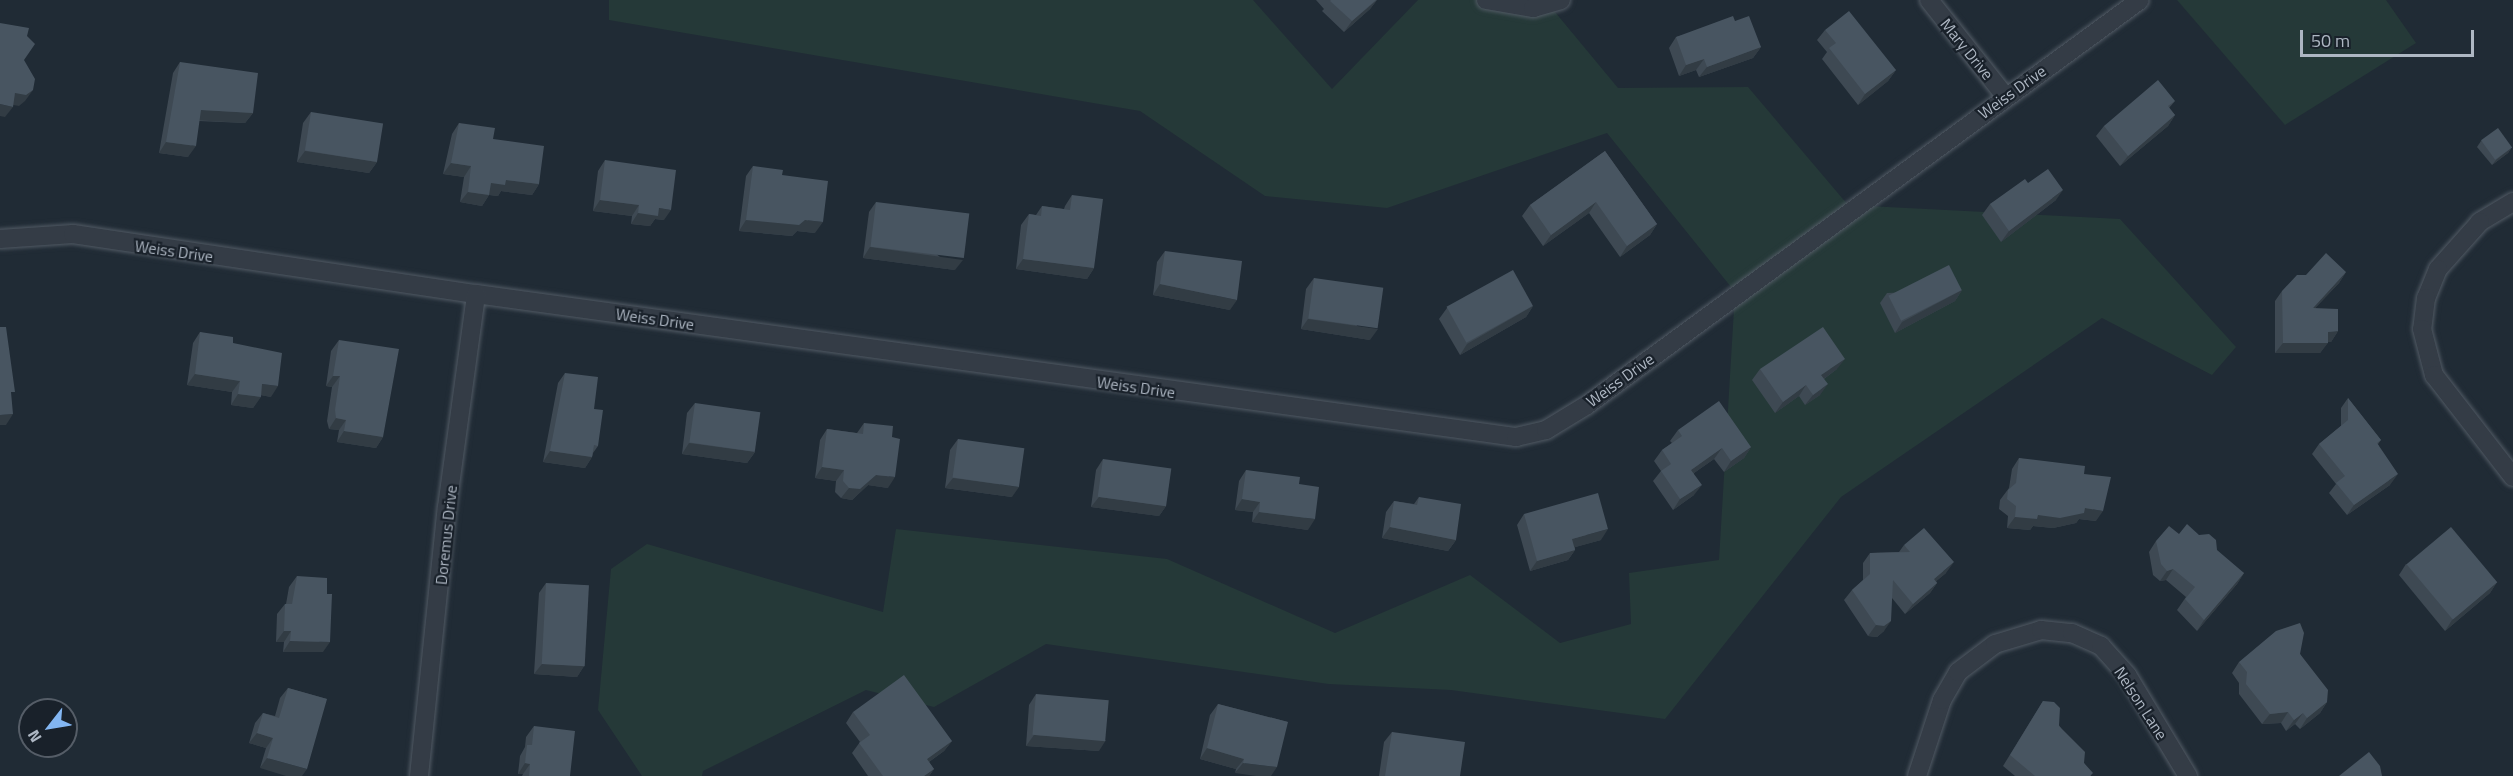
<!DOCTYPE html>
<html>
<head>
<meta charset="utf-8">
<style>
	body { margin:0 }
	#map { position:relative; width:2513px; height:776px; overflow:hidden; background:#202b35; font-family:"Titillium Web",sans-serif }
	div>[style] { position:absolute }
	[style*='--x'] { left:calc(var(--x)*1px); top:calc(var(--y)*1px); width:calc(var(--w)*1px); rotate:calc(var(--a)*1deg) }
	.green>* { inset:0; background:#253938 }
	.roads { filter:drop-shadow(0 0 2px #515a64) drop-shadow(0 0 2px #515a64) }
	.street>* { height:18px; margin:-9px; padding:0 9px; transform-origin:9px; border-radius:9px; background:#343c46 }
	.wall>* { inset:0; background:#3e4953 }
	.shaded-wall>* { inset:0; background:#323c44 }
	.building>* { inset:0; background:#485561; transform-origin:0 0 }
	span { translate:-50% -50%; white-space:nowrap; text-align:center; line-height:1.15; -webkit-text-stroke:4.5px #19212a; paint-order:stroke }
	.street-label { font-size:16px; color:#aeb7c3 }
	.north { position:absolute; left:18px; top:698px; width:60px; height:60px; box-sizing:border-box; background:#19212a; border:2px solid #555d67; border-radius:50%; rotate:239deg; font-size:16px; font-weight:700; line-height:24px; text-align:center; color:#aeb7c3 }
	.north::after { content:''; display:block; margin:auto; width:21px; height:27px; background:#83b6f2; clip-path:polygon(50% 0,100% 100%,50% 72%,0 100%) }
	.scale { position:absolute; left:2300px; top:30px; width:174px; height:27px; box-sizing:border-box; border:3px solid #aeb7c3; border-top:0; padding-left:8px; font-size:18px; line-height:21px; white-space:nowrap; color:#aeb7c3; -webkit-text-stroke:4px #19212a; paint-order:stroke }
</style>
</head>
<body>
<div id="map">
	<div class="green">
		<div style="clip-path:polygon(609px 0,1253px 0,1332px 89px,1418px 0,1556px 0,1550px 6px,1618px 88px,1748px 87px,1848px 205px,2120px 219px,2236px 347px,2212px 375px,2102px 318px,1841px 497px,1665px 719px,1451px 690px,1329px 684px,1046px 644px,934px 707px,866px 690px,703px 771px,702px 776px,642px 776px,598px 710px,611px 569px,647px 544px,883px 612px,896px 529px,1167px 559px,1335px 633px,1470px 575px,1560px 643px,1631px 624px,1629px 573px,1719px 560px,1735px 292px,1607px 133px,1387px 208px,1265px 196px,1140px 111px,609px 20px)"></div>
		<div style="clip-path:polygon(2177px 0,2386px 0,2416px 43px,2285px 125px)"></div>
	</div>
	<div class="roads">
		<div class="street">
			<div style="--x:1486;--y:0;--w:48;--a:9.7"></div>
			<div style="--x:1533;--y:8;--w:29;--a:-16"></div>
			<div style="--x:1929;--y:0;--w:124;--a:51.6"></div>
			<div style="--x:2513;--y:202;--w:39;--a:149"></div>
			<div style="--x:2480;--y:222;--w:63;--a:131.8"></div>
			<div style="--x:2438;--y:269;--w:31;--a:112"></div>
			<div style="--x:2426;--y:298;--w:31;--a:97"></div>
			<div style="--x:2422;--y:329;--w:48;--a:75.4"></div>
			<div style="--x:2434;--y:375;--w:129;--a:52.2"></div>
			<div style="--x:0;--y:239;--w:73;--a:-3.9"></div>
			<div style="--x:73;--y:234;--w:407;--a:8.5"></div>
			<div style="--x:476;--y:294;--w:1050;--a:7.83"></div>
			<div style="--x:1516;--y:437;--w:31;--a:-13"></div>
			<div style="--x:1546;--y:430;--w:48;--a:-31.4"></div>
			<div style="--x:1587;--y:405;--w:685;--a:-36.22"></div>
			<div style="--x:419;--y:776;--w:270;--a:-84.1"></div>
			<div style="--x:447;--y:507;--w:215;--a:-82.2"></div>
			<div style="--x:1917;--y:776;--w:80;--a:-71.8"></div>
			<div style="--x:1942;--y:700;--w:32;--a:-60"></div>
			<div style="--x:1958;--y:672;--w:46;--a:-37.1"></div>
			<div style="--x:1995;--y:644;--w:48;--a:-16.9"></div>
			<div style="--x:2041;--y:630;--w:31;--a:6"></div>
			<div style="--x:2072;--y:633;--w:32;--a:24"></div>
			<div style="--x:2101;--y:646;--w:39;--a:48"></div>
			<div style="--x:2127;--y:675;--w:118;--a:58.9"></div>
		</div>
	</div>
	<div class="wall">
		<div style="clip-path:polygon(1316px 0,1377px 0,1370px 9px,1344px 32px,1322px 11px,1324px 9px)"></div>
		<div style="clip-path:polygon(1735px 21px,1761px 47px,1753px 58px,1699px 77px,1696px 70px,1679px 76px,1669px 48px,1676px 37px)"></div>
		<div style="clip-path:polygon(1825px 30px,1896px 70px,1888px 81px,1858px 105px,1822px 59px,1827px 52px,1817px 40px)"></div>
		<div style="clip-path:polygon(180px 62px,253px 113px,245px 123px,199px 121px,188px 157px,159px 153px,173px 73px)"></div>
		<div style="clip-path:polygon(2175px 101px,2169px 108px,2175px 115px,2168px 126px,2120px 166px,2096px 136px,2104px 126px)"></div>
		<div style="clip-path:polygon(311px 112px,377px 162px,369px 173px,297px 162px,303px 123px)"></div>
		<div style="clip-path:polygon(459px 123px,493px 139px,539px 184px,532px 195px,501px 191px,498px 196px,489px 195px,482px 206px,460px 202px,464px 177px,443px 174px,452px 134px)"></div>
		<div style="clip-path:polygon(2481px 141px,2512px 147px,2508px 153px,2492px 165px,2477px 147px)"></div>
		<div style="clip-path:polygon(1605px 151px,1657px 224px,1650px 235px,1620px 257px,1589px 213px,1543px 246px,1522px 216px,1530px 205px)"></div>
		<div style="clip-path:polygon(605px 160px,664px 220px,655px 219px,650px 226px,631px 224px,632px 216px,593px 211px,598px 171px)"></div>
		<div style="clip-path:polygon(753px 166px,782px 175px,815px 233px,797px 231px,792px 236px,739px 231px,746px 176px)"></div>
		<div style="clip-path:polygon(2028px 183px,2056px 200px,2001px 242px,1982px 215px,1990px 204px)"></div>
		<div style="clip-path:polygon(1072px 195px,1094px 268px,1087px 279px,1016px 269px,1021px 225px,1029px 214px,1036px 215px,1042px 206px,1064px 209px,1065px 206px)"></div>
		<div style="clip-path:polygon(876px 202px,955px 270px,863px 258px,869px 212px)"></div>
		<div style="clip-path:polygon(1165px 251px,1230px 310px,1153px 295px,1157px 262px)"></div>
		<div style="clip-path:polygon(2346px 272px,2339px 283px,2315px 308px,2338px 331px,2331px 342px,2328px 342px,2320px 353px,2275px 353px,2275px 301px,2282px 291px)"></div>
		<div style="clip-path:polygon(1314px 278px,1370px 340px,1301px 329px,1306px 289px)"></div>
		<div style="clip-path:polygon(1962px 290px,1955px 301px,1895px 333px,1880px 303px,1887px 293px)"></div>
		<div style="clip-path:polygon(1533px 306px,1526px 317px,1460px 355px,1439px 319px,1447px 308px)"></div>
		<div style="clip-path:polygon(200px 332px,233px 343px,271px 397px,261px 395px,253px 408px,231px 405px,232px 392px,187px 385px,193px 343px)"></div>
		<div style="clip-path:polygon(339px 340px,383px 437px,376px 448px,337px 442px,339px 430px,329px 429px,327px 421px,332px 387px,326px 386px,331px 351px)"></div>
		<div style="clip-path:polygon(1760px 369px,1837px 369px,1824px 379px,1820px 395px,1805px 405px,1799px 396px,1775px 413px,1752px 380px)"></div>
		<div style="clip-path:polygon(565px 373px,594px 409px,598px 446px,593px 453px,592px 457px,585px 468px,543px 462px,558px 383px)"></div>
		<div style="clip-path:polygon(2348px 398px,2381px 440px,2378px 444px,2390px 485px,2347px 515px,2329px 493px,2336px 484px,2312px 454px,2319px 444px,2341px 426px,2341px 408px)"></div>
		<div style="clip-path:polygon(695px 403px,755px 452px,747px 463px,682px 454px,687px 413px)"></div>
		<div style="clip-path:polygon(864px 423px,892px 437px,888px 488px,868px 485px,852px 500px,841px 498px,835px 492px,836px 481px,815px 478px,820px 440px,827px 429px,857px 433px)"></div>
		<div style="clip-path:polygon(1678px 430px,1751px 447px,1744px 458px,1724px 472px,1714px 459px,1694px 473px,1694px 495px,1673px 510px,1653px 481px,1661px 471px,1654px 461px,1662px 450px,1672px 443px,1670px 441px)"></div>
		<div style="clip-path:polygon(958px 439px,1012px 497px,945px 488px,950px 450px)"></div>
		<div style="clip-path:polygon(2019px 458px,2084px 474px,2096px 521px,2079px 519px,2076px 523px,2053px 528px,2033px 526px,2030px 530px,2007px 528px,2008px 516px,1999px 509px,2000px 500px,2009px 488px,2012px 469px)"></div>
		<div style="clip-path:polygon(1103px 459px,1166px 506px,1159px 516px,1091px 507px,1096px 470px)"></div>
		<div style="clip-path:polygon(1246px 470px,1299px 484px,1308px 530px,1252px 522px,1253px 512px,1235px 510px,1239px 481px)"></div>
		<div style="clip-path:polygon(1419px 497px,1456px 540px,1448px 551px,1382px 538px,1386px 512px,1394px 501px,1414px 504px)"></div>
		<div style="clip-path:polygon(1524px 514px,1601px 540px,1575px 547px,1575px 550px,1568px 560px,1530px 571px,1517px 525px)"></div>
		<div style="clip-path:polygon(2179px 534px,2244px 573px,2237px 584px,2197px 631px,2177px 610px,2186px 597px,2166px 580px,2160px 581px,2153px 575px,2149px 552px,2156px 541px)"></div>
		<div style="clip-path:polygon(1904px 545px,1946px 573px,1936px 581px,1937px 583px,1930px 593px,1905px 614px,1892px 598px,1884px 631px,1877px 637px,1868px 636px,1844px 600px,1852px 590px,1863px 580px,1863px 563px,1870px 553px,1899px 552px)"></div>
		<div style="clip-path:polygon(2406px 564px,2497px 582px,2490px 593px,2445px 631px,2399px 575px)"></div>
		<div style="clip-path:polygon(297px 576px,323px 652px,283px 652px,284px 642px,276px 642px,277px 614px,285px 604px,286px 604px,289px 587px)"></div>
		<div style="clip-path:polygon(546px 583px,584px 666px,577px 677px,534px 674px,539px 593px)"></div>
		<div style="clip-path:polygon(2300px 654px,2327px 702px,2320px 713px,2300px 729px,2295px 724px,2286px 731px,2281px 723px,2262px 724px,2239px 694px,2239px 683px,2232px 673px,2239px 662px)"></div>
		<div style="clip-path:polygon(288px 688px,327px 699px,260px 768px,266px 748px,249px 743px,255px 723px,263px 713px,275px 716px,280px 698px)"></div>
		<div style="clip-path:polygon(1036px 694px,1099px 751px,1026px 746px,1029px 705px)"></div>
		<div style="clip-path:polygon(2043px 701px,2084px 763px,2091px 776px,2015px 776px,2003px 766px)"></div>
		<div style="clip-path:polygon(1218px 704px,1288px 722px,1235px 773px,1236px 769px,1200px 759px,1210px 715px)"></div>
		<div style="clip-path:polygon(853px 712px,952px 741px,944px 751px,929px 762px,934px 769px,929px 776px,868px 776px,852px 753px,860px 742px,846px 723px)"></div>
		<div style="clip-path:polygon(534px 726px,570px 776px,522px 776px,523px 774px,518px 774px,520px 756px,525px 747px,526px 737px)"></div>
		<div style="clip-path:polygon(1392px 732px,1460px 776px,1379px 776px,1384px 742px)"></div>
	</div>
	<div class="shaded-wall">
		<div style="clip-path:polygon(1377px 0,1370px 9px,1344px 32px,1352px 21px)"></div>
		<div style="clip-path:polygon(1761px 47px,1753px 58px,1699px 77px,1707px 67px)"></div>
		<div style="clip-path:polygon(1704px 59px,1696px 70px,1679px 76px,1686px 65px)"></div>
		<div style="clip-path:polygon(1896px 70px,1888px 81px,1858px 105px,1865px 94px)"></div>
		<div style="clip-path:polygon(33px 90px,25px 101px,19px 106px,8px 104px,15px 93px)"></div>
		<div style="clip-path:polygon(0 104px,13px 107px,5px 117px,0 116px)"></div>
		<div style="clip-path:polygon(201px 110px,253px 113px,245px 123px,193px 120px)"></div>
		<div style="clip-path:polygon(2175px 115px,2168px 126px,2120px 166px,2128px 156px)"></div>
		<div style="clip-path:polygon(166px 142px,196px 146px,188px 157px,159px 153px)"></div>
		<div style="clip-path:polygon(2512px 147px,2508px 153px,2492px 165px,2496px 160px)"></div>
		<div style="clip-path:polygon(305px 151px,377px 162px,369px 173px,297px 162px)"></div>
		<div style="clip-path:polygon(451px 163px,471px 166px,464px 177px,443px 174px)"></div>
		<div style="clip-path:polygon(506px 180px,539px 184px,532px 195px,501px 191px,498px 196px,483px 194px,491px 183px)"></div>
		<div style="clip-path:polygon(2063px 190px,2056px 200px,2001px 242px,2009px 231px)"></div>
		<div style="clip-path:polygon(468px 192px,489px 195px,482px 206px,460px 202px)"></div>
		<div style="clip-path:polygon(600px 200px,639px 205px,632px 216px,593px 211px)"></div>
		<div style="clip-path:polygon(1596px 202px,1589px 213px,1543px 246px,1551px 235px)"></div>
		<div style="clip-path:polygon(659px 208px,671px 210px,664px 220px,655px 219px,650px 226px,631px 224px,638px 213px)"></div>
		<div style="clip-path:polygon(746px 220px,805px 220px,823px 222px,815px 233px,797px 231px,792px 236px,739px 231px)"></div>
		<div style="clip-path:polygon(1657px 224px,1650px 235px,1620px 257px,1627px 246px)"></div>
		<div style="clip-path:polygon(870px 247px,963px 260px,955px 270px,863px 258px)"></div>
		<div style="clip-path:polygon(1023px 259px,1094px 268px,1087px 279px,1016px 269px)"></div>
		<div style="clip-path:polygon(2346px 272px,2339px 283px,2305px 319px,2313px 308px)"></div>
		<div style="clip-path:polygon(1160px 284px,1237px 300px,1230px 310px,1153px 295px)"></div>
		<div style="clip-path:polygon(1962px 290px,1955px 301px,1895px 333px,1902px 322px)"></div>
		<div style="clip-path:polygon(1533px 306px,1526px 317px,1460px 355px,1467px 344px)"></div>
		<div style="clip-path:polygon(1308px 319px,1378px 329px,1370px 340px,1301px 329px)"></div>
		<div style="clip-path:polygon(2338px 331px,2331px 342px,2320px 342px,2328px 332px)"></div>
		<div style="clip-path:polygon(2283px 343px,2328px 343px,2320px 353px,2275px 353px)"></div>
		<div style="clip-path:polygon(1845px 359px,1837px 369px,1814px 386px,1821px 375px)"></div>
		<div style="clip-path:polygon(195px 374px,240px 381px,232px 392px,187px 385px)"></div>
		<div style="clip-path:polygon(333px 376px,340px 376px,332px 387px,326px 386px)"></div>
		<div style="clip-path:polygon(262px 384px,278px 386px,271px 397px,255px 394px)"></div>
		<div style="clip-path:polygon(1828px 384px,1820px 395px,1805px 405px,1813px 395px)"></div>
		<div style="clip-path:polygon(1806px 385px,1799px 396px,1775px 413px,1783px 402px)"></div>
		<div style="clip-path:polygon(238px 394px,261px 397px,253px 408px,231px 405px)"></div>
		<div style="clip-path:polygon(13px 414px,6px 425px,0 425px,0 415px)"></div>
		<div style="clip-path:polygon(336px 418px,346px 420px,339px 430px,329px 429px)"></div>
		<div style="clip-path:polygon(344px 431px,383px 437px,376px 448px,337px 442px)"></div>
		<div style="clip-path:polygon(689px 443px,755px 452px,747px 463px,682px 454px)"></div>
		<div style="clip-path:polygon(1751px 447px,1744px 458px,1724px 472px,1731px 461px)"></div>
		<div style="clip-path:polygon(1722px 448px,1714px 459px,1684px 480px,1691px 470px)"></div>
		<div style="clip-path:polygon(550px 451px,592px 457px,585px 468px,543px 462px)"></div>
		<div style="clip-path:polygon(822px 467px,844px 470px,836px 481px,815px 478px)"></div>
		<div style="clip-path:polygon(2398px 474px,2390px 485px,2347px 515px,2354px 505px)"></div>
		<div style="clip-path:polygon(876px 475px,895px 477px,888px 488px,868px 485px,852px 500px,841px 498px,849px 488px)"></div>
		<div style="clip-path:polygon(953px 478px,1019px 487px,1012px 497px,945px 488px)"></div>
		<div style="clip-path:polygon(1702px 485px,1694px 495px,1673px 510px,1680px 499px)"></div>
		<div style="clip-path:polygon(1099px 497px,1166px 506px,1159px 516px,1091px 507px)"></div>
		<div style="clip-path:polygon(1242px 499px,1260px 502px,1253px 512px,1235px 510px)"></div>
		<div style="clip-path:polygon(2085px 508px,2103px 511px,2096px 521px,2079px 519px,2076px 523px,2053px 528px,2033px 526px,2030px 530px,2007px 528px,2015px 517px,2038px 515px)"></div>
		<div style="clip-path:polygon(1259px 512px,1315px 519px,1308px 530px,1252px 522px)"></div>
		<div style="clip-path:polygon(1390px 527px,1456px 540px,1448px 551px,1382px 538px)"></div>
		<div style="clip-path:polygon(1608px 529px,1601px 540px,1565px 550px,1572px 539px)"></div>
		<div style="clip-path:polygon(1575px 550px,1568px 560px,1530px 571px,1537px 561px)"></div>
		<div style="clip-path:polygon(1954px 562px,1946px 573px,1926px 590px,1934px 579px)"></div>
		<div style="clip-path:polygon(2173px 569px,2166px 580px,2160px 581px,2167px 571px)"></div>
		<div style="clip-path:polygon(2244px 573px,2237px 584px,2197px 631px,2204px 620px)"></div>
		<div style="clip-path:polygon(2497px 582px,2490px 593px,2445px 631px,2452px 620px)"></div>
		<div style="clip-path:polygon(1937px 583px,1930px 593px,1905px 614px,1913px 604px)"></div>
		<div style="clip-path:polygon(1891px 621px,1884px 631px,1877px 637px,1868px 636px,1876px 625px)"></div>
		<div style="clip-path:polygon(284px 631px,291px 631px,284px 642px,276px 642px)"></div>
		<div style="clip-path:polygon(290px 641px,330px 642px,323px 652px,283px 652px)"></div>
		<div style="clip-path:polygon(542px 664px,584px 666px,577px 677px,534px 674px)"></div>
		<div style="clip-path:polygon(2327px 702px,2320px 713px,2300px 729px,2307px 718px)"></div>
		<div style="clip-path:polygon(2288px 712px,2281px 723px,2262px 724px,2270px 714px)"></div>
		<div style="clip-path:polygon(2303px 713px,2295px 724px,2286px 731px,2294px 720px)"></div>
		<div style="clip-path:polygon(257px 733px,273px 738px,266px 748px,249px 743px)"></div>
		<div style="clip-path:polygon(1034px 735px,1106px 740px,1099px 751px,1026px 746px)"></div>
		<div style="clip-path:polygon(952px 741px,944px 751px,919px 769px,927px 759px)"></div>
		<div style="clip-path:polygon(1207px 748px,1244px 759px,1236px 769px,1200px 759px)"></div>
		<div style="clip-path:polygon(267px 758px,307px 769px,302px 776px,286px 776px,260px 768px)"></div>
		<div style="clip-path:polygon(525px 763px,530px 764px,523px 774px,518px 774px)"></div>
		<div style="clip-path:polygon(1243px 763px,1277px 767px,1271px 776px,1256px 776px,1235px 773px)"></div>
		<div style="clip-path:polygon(934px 769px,929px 776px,924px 776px)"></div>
	</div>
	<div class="building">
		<div style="clip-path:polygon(1331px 0,1376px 0,1352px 21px,1330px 1px)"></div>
		<div style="clip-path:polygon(1849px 11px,1896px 70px,1865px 94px,1829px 48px,1836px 43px,1825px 30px)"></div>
		<div style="clip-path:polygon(1733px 16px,1735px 21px,1749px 16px,1761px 47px,1707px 67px,1704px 59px,1686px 65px,1676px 37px)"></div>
		<div style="clip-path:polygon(0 23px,29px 28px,27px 36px,35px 44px,24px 60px,35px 79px,33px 90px,26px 95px,15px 93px,13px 107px,0 104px)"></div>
		<div style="clip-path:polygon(180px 62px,258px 73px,253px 113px,201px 110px,196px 146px,166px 142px)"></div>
		<div style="clip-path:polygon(2158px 80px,2175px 101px,2168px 106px,2175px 115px,2128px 156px,2104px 126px)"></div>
		<div style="left:311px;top:112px;width:73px;height:39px;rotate:9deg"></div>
		<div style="clip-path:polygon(459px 123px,495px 128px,493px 139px,544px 146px,539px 184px,506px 180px,505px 185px,491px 183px,489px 195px,468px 192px,471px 166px,451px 163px)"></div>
		<div style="left:2498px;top:128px;width:24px;height:21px;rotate:54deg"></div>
		<div style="clip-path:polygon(1605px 151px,1657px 224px,1627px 246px,1596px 202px,1551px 235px,1530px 205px)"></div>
		<div style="clip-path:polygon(605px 160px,676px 170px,671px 210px,659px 208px,658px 216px,638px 213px,639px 205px,600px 200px)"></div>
		<div style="clip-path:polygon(753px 166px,783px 170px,782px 175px,828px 181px,823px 222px,805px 220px,799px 225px,746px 220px)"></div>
		<div style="clip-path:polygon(2048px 169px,2063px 190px,2009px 231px,1990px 204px,2025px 179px,2028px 183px)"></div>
		<div style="clip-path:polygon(1072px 195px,1103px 199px,1094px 268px,1023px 259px,1029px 214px,1041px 216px,1042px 206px,1070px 210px)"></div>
		<div style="left:876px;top:202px;width:94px;height:45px;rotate:7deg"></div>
		<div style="clip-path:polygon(1165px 251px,1242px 261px,1237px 300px,1160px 284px)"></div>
		<div style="clip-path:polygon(2326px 253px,2346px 272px,2313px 308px,2338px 309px,2338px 331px,2328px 332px,2328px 343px,2283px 343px,2282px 291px,2297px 275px,2306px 275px)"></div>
		<div style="left:1949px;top:265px;width:28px;height:68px;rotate:63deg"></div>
		<div style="left:1513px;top:270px;width:41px;height:76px;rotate:61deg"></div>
		<div style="left:1314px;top:278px;width:70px;height:41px;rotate:8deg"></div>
		<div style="clip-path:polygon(0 327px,6px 327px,15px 392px,11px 392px,13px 414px,0 415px)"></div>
		<div style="clip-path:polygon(1823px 327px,1845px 359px,1821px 375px,1828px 384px,1813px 395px,1806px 385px,1783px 402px,1760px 369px)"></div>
		<div style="clip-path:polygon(200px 332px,233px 337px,233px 343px,282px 353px,278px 386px,262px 384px,261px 397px,238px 394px,240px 381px,195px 374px)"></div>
		<div style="clip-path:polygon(339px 340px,399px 349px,383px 437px,344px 431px,346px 420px,336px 418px,335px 410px,340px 376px,333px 376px)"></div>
		<div style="clip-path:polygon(565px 373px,598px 377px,594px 409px,603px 410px,598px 446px,594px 445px,592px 457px,550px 451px)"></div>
		<div style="clip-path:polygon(2348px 398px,2381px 440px,2377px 443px,2398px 474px,2354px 505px,2336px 483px,2345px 476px,2319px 444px,2348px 420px)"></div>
		<div style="clip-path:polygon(1719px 401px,1751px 447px,1731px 461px,1722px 448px,1691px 470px,1702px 485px,1680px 499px,1661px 471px,1671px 464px,1662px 450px,1682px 436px,1678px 430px)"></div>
		<div style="left:695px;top:403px;width:66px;height:40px;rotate:8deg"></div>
		<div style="clip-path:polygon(864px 423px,893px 426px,892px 437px,900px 439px,895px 477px,876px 475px,860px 489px,849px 488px,843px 481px,844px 470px,822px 467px,827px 429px,863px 434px)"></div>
		<div style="left:958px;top:439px;width:67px;height:39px;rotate:8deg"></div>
		<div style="clip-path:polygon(2019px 458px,2085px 466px,2084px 474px,2111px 477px,2103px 511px,2085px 508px,2084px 513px,2060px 518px,2038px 515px,2037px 519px,2015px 517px,2016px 506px,2007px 499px,2008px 490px,2016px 483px)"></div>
		<div style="left:1103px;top:459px;width:69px;height:38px;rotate:8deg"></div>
		<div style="clip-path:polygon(1246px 470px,1300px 477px,1299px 484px,1319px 487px,1315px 519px,1259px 512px,1260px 502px,1242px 499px)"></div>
		<div style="clip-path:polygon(1598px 493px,1608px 529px,1572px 539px,1575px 550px,1537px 561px,1524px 514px)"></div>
		<div style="clip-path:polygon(1419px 497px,1461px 504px,1456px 540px,1390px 527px,1394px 501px,1417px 505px)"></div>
		<div style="clip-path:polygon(2187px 524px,2199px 535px,2209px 534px,2216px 540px,2217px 550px,2244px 573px,2204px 620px,2185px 599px,2195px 587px,2173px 569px,2167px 571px,2161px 564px,2156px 541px,2169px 526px,2179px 534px)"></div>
		<div style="left:2451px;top:527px;width:72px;height:58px;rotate:50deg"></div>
		<div style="clip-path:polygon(1924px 528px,1954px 562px,1934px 579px,1937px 583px,1913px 604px,1893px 580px,1891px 621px,1884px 626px,1876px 625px,1852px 590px,1870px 574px,1870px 553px,1910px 552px,1904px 545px)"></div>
		<div style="clip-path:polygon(297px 576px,327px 578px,327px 594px,332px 594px,330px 642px,290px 641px,291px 631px,284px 631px,285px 604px,292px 604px)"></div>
		<div style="left:546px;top:583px;width:43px;height:81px;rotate:3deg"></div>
		<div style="clip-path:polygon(2300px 623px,2304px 633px,2300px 654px,2328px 690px,2327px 702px,2307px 718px,2303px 713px,2294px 720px,2288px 712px,2270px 714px,2246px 684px,2247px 672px,2239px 662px,2276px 631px)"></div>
		<div style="clip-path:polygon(904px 675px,952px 741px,927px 759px,934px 769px,924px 776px,883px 776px,859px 743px,870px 735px,853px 712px)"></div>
		<div style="clip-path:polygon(288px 688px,327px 699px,307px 769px,267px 758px,273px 738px,257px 733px,263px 713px,279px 718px)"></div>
		<div style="left:1036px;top:694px;width:73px;height:41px;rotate:5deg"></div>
		<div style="clip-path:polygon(2043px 701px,2054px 702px,2060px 708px,2059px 726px,2085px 752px,2084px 763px,2093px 773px,2090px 776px,2035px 776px,2010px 755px)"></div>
		<div style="clip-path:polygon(1218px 704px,1288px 722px,1277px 767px,1243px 763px,1244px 759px,1207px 748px)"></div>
		<div style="clip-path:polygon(534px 726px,575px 731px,570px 776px,529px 776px,530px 764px,525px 763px,527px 745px,532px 745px)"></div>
		<div style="clip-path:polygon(1392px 732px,1465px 742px,1460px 776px,1385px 776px)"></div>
		<div style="clip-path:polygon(2369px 752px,2380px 766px,2382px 776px,2339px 776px)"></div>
	</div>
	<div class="street-label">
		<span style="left:1967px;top:49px;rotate:51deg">Mary Drive</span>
		<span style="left:2012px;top:92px;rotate:-36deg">Weiss Drive</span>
		<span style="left:174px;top:251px;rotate:8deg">Weiss Drive</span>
		<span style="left:655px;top:319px;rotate:8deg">Weiss Drive</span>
		<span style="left:1620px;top:380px;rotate:-36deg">Weiss Drive</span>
		<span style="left:1136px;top:387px;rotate:8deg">Weiss Drive</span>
		<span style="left:446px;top:535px;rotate:-84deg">Doremus Drive</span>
		<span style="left:2141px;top:703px;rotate:57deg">Nelson Lane</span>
	</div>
	<div class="north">N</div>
	<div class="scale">50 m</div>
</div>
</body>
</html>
